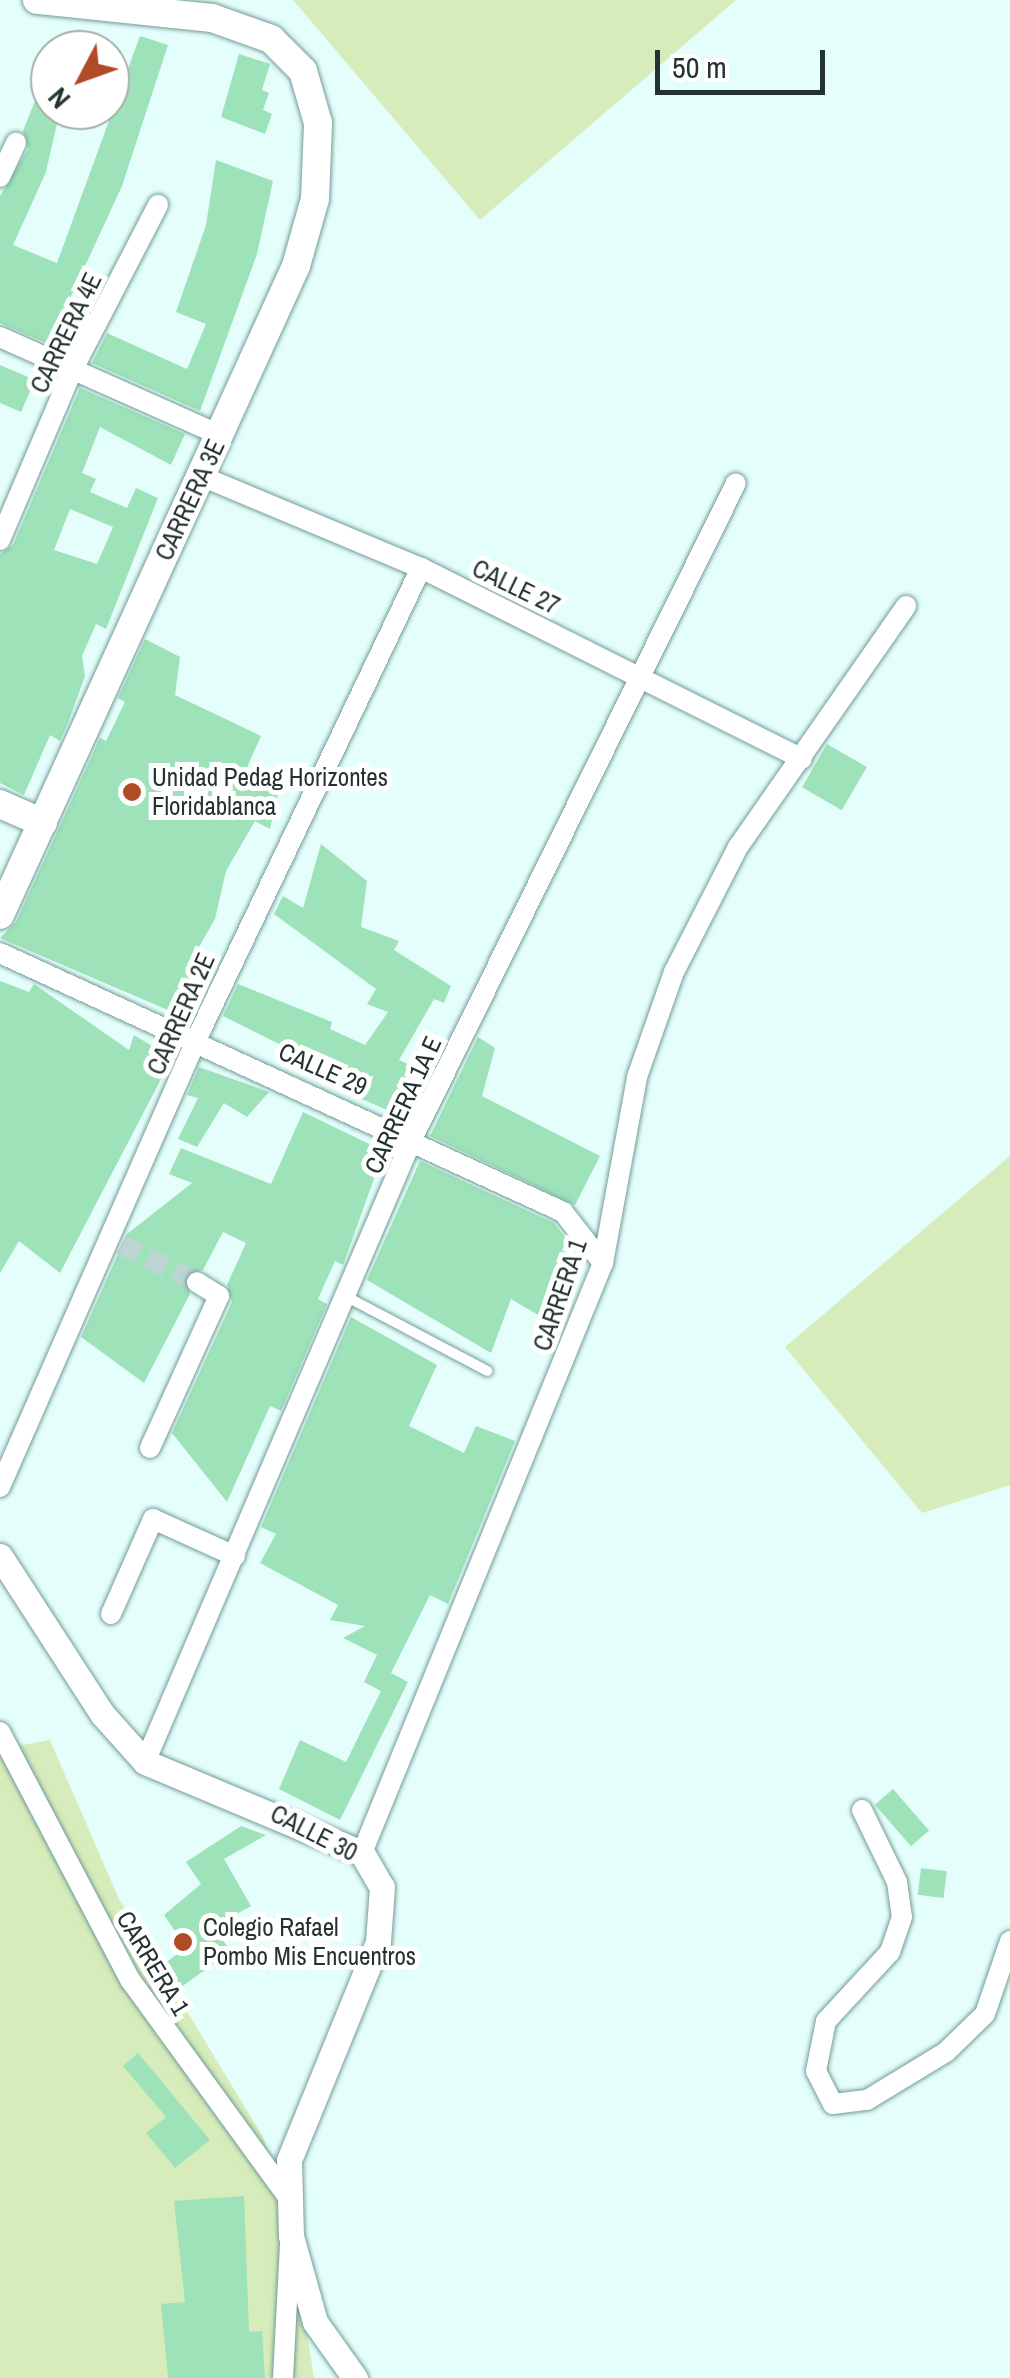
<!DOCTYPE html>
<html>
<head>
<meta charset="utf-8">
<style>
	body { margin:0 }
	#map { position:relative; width:1010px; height:2378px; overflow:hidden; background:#e4fefb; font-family:"Archivo Narrow",sans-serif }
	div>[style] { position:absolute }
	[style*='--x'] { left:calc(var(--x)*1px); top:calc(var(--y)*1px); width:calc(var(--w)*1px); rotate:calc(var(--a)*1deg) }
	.green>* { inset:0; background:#d6ecba }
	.building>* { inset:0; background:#9de2b8; transform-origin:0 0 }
	.minor-tunnel>* { height:20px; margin-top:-10px; transform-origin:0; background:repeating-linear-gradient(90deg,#bdd5d3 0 20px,transparent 0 30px) }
	.roads { filter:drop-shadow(0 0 2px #729c97) drop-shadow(0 0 2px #729c97) }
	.service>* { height:10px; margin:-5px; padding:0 5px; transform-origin:5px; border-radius:5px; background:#fff }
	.minor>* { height:20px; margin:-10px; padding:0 10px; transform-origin:10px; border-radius:10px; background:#fff }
	.tertiary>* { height:25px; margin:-12.5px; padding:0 12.5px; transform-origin:12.5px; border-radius:12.5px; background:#fff }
	.secondary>* { height:28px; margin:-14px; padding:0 14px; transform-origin:14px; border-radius:14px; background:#fff }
	.dots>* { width:28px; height:28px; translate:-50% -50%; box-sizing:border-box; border:5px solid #fff; border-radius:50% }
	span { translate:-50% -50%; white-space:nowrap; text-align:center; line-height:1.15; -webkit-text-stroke:10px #fff; paint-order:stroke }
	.street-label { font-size:25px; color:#223331 }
	.poi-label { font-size:25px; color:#223331 }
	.left { translate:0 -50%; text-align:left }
	.north { position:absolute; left:30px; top:30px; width:100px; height:100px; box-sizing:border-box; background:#fff; border:2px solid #a7adad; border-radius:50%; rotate:229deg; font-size:28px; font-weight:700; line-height:40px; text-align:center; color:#223331 }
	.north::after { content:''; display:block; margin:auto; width:35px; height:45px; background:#b14a27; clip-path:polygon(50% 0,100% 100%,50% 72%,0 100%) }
	.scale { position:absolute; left:655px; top:50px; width:170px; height:45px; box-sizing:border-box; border:5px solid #223331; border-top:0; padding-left:12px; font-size:30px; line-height:35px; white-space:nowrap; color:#223331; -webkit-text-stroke:8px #fff; paint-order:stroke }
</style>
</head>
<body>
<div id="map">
	<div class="green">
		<div style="clip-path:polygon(293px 0,736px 0,480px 220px)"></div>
		<div style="clip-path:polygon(1010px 1156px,1010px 1485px,922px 1513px,785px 1347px)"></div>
		<div style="clip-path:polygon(50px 1740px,119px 1899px,263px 2137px,287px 2207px,314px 2378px,0 2378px,0 1749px)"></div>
	</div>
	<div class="building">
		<div style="clip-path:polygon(140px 36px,168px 45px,122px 186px,49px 344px,0 323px,0 196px,28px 149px,23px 131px,50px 63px,50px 110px,60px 110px,46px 172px,13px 245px,57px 263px)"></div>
		<div style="clip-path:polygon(239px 54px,270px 64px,262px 90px,269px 93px,263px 110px,272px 114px,265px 134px,221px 117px)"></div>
		<div style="clip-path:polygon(216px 160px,273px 181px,257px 254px,200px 411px,92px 363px,107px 333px,187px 369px,206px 324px,176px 312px,206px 225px)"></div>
		<div style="clip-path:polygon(0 365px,35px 380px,21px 412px,0 403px)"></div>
		<div style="clip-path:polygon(evenodd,80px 388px,185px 434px,171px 465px,100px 427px,82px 473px,96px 479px,90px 492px,127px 508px,136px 488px,158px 498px,106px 629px,96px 624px,82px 656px,85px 676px,68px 723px,60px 741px,50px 735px,24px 795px,0 783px,0 554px,13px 545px,80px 388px,70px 509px,113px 527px,97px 564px,54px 550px,70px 509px)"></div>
		<div style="clip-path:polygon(145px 639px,180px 657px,175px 695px,261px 736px,245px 772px,278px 794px,270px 829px,255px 821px,226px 871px,215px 919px,187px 968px,199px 971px,184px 1017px,0 938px,16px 922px,100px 738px,106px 741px,125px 702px,118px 698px)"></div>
		<div style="left:827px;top:744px;width:46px;height:50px;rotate:30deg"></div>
		<div style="clip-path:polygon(321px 844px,367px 881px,361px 927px,399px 941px,394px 950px,451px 986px,444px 1003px,434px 999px,399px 1060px,410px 1065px,394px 1113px,327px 1084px,333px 1071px,223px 1016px,238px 984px,332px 1022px,330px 1029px,365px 1045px,388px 1012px,367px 1004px,376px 989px,274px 914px,283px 896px,303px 908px)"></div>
		<div style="clip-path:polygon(0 981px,29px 992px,34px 984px,129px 1050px,134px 1035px,172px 1058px,60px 1273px,19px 1241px,0 1273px)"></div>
		<div style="clip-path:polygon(478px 1037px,495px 1048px,482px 1096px,600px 1156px,575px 1205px,430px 1136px)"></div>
		<div style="clip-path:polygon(199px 1067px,269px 1092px,247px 1117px,224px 1103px,197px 1147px,178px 1139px,198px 1098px,187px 1095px)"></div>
		<div style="clip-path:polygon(303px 1112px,384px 1151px,343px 1265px,335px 1261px,318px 1299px,327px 1304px,281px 1411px,270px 1406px,227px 1502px,172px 1433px,232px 1302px,227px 1285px,246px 1243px,223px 1232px,203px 1270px,186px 1274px,190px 1294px,144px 1383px,81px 1337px,127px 1234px,192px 1183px,169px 1174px,181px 1148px,271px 1184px)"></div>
		<div style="clip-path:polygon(420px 1161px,554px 1223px,571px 1245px,545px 1319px,511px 1299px,491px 1353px,367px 1280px)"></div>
		<div style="clip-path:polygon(351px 1317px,437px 1365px,409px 1426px,464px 1453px,476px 1426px,515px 1441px,448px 1604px,430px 1595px,391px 1673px,408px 1682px,340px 1820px,279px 1789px,300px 1740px,346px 1762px,381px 1691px,364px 1682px,377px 1655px,343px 1638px,365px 1626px,330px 1620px,338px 1605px,260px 1563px,276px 1534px,261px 1527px)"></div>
		<div style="left:893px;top:1789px;width:55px;height:24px;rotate:49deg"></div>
		<div style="clip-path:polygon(241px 1826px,266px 1835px,224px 1859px,251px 1906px,213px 1927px,231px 1951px,162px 2001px,146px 1978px,186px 1947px,164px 1915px,201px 1884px,186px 1862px)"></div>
		<div style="left:921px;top:1868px;width:26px;height:27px;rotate:7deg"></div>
		<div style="clip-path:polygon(138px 2053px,210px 2140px,175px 2168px,146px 2133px,166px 2117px,123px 2066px)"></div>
		<div style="clip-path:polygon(244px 2196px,249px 2332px,262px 2331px,265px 2378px,168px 2378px,161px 2304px,185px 2302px,174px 2201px)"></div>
	</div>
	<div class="minor-tunnel">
		<div style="--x:121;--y:1245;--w:85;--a:26"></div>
	</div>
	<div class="roads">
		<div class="service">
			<div style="--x:345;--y:1296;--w:161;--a:27.8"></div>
		</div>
		<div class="minor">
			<div style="--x:0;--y:177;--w:38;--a:-65"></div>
			<div style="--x:0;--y:337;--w:241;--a:24"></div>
			<div style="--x:201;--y:476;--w:238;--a:22.7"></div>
			<div style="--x:421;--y:568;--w:426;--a:26.6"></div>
			<div style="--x:0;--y:540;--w:186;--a:-66.9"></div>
			<div style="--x:73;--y:369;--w:185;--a:-62.6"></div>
			<div style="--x:0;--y:953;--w:620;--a:24.7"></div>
			<div style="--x:563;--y:1212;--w:65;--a:51.9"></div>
			<div style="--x:150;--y:1448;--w:167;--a:-65.6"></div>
			<div style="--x:219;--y:1296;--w:26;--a:-148"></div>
			<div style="--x:0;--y:1487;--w:488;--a:-66.3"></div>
			<div style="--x:196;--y:1040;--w:523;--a:-64.51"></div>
			<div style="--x:111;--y:1614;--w:104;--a:-66.1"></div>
			<div style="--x:153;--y:1519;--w:90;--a:24.3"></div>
			<div style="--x:0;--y:1732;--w:281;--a:62.3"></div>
			<div style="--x:131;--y:1981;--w:271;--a:54"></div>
			<div style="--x:145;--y:1762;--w:680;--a:-66.79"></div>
			<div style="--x:413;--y:1137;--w:729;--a:-63.72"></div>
			<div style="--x:862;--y:1810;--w:80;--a:64.1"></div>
			<div style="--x:897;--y:1882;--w:35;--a:82"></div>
			<div style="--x:902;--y:1917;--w:37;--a:109"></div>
			<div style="--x:890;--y:1952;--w:94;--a:132.8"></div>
			<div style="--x:826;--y:2021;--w:51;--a:101.3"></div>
			<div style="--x:816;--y:2071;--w:37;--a:63"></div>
			<div style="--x:833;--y:2104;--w:34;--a:-7"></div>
			<div style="--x:867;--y:2100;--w:92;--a:-31.3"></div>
			<div style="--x:946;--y:2052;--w:54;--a:-44.3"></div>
			<div style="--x:985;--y:2014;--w:77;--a:-71.1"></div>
			<div style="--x:362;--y:1853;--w:637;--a:-67.78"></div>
			<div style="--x:603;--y:1263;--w:189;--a:-79.6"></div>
			<div style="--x:637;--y:1077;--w:111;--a:-70.6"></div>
			<div style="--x:674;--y:972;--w:140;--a:-62.9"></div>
			<div style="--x:738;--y:847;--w:294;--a:-55.1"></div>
			<div style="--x:283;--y:2378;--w:133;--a:-87"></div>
		</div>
		<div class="tertiary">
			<div style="--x:0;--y:1556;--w:189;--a:57.1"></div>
			<div style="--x:103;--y:1715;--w:63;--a:48.2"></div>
			<div style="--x:145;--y:1762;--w:235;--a:22.8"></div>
			<div style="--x:362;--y:1853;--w:39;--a:60"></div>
			<div style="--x:382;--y:1887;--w:55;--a:94.2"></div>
			<div style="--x:378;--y:1942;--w:235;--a:112.2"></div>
			<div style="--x:289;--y:2160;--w:76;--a:88.5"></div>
			<div style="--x:291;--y:2236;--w:89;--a:74.4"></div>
			<div style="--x:315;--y:2322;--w:69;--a:54.5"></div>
		</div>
		<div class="secondary">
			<div style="--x:0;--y:804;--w:47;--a:23.8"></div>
			<div style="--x:0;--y:915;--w:713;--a:-65.48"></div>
			<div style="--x:296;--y:266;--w:70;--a:-74.2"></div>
			<div style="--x:315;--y:199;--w:76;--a:-87.7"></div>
			<div style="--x:318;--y:123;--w:54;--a:-106.1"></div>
			<div style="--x:303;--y:71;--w:45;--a:-135"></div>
			<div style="--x:271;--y:39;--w:63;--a:-160.4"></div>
			<div style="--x:212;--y:18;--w:176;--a:-174.1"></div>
		</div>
	</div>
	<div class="dots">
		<div style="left:132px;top:792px;background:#b14a27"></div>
		<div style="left:183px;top:1942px;background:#b14a27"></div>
	</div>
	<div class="street-label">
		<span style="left:66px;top:333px;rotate:-64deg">CARRERA 4E</span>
		<span style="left:190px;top:500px;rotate:-65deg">CARRERA 3E</span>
		<span style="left:516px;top:587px;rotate:26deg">CALLE 27</span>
		<span style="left:181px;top:1014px;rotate:-66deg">CARRERA 2E</span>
		<span style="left:323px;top:1069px;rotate:24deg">CALLE 29</span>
		<span style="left:403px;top:1105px;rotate:-65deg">CARRERA 1A E</span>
		<span style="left:560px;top:1295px;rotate:-71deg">CARRERA 1</span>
		<span style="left:314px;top:1833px;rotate:27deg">CALLE 30</span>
		<span style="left:153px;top:1963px;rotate:59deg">CARRERA 1</span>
	</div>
	<div class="poi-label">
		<span class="left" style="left:152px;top:792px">Unidad Pedag Horizontes<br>Floridablanca</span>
		<span class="left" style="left:203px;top:1942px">Colegio Rafael<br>Pombo Mis Encuentros</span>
	</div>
	<div class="north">N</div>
	<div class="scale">50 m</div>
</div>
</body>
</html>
